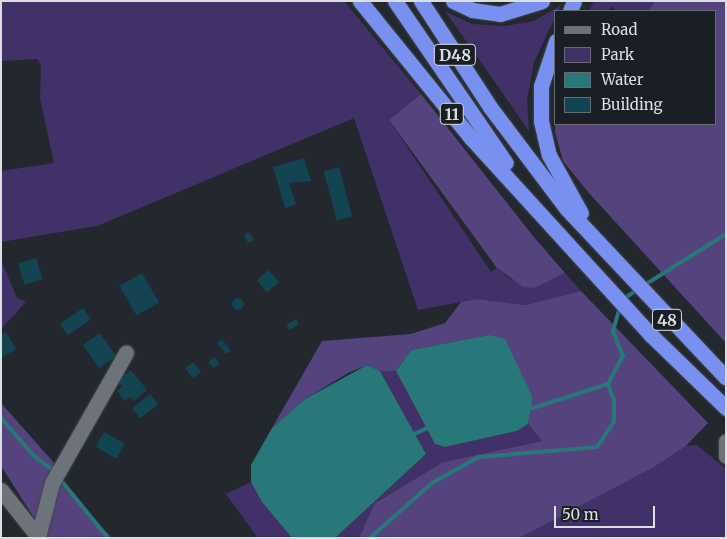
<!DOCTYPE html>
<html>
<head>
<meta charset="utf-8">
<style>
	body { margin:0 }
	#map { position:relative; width:727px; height:539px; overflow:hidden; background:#23282e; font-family:Merriweather,serif }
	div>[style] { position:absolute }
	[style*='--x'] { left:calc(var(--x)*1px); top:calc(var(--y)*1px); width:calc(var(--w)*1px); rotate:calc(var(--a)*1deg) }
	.green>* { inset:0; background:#423168 }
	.forest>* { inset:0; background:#54437d }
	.water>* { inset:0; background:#28787a }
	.stream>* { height:4px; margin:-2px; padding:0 2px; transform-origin:2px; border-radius:2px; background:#28787a }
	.building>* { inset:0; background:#124452; transform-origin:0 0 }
	.round { border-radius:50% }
	.roads { filter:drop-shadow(0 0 1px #42474b) drop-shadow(0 0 1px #42474b) }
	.minor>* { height:15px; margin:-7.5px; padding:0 7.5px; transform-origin:7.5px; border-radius:7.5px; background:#6c7379 }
	.highway>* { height:15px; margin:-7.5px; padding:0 7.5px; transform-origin:7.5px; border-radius:7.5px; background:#7891f0 }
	span { translate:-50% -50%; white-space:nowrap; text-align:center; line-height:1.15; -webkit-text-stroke:5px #191f24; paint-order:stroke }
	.shield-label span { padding:1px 4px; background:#191f24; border:1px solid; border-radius:4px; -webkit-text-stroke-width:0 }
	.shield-label { font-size:16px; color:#dbdfe2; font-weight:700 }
	.frame { position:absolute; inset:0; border:2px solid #dbdfe2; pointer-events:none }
	.legend { position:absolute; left:554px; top:10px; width:162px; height:115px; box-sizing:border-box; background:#191f24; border:1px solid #676c70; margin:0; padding:6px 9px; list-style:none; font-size:15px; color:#dbdfe2 }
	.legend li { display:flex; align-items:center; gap:10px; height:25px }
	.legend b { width:25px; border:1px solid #676c70 }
	.scale { position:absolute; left:554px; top:506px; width:101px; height:22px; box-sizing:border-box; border:2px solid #dbdfe2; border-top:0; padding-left:6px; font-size:15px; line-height:18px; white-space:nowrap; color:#dbdfe2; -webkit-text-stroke:4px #191f24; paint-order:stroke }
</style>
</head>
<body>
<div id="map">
	<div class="green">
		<div style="clip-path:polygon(1px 1px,344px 1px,421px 94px,389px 120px,491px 272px,497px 268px,510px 279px,535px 288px,565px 273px,581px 291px,525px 305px,477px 299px,418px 310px,354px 118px,97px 226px,1px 242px,1px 171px,54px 163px,40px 98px,41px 65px,37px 59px,1px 61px)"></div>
		<div style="clip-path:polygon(594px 1px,655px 1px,648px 11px,615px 11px,613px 6px,607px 11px,589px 11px)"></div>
		<div style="clip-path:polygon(561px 5px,534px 62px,527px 100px,529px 131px,445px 11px,472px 24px,505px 26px,534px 21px)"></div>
		<div style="clip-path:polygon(1px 260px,17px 298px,26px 302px,1px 329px)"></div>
		<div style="clip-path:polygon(380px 371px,396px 371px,435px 444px,445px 447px,517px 431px,528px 424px,542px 441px,443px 462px,376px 502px,359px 538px,335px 538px,426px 454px)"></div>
		<div style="clip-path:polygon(697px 445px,726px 469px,726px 538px,519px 538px,686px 446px)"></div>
		<div style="clip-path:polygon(251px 482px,262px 502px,292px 538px,258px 538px,226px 494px)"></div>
	</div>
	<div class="forest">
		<div style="clip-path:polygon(655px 1px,726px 1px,726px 343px,588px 192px,563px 161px,555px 132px,556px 80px,556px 124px,716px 124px,716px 11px,648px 11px)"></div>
		<div style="clip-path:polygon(421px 94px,533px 236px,565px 273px,535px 288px,523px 287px,497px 268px,389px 120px)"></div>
		<div style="clip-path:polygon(581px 291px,708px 423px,686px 446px,652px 468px,519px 538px,359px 538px,375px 503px,443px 462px,542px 441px,528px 424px,533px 398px,489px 335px,411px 350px,396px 371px,380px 371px,367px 365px,348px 373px,305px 399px,272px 428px,322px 341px,411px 334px,445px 323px,461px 302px,477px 299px,525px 305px)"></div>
		<div style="clip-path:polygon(1px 403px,55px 464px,65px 488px,112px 538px,47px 538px,1px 466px)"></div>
	</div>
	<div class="water">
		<div style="clip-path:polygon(489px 335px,505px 339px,533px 398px,528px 424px,517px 431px,445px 447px,435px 444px,396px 371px,411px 350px)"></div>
		<div style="clip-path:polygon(367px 365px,380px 371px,426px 454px,335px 538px,292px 538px,262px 502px,251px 482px,251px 465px,272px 428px,305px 399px)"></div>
	</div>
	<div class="stream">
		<div style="--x:643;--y:286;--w:98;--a:-32.1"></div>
		<div style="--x:622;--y:300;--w:18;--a:-34"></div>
		<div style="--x:530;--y:409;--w:82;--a:-17.8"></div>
		<div style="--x:1;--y:418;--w:50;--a:49"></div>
		<div style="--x:34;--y:456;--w:25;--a:37"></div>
		<div style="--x:414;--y:434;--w:17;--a:-24"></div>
		<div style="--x:60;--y:479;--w:76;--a:50.9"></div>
		<div style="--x:370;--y:538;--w:83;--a:-41.6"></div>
		<div style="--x:432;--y:483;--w:54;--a:-29"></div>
		<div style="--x:479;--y:457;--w:118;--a:-4.8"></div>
		<div style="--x:597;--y:447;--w:30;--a:-56"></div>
		<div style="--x:614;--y:422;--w:22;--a:-90"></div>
		<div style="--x:614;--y:400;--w:17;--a:-111"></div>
		<div style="--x:608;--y:384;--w:32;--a:-62"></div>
		<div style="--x:623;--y:356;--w:27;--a:-112"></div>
		<div style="--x:613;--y:331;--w:26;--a:-74"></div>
	</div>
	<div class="building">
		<div style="clip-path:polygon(304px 158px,311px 181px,289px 183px,296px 204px,285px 208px,273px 167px)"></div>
		<div style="left:339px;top:167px;width:51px;height:16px;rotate:75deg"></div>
		<div style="clip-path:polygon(249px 232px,254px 240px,248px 243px,244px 235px)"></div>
		<div style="left:36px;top:258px;width:22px;height:19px;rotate:72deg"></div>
		<div style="left:269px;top:270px;width:16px;height:16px;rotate:50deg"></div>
		<div style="left:142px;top:273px;width:34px;height:26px;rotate:60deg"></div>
		<div class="round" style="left:232px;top:298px;width:12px;height:12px"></div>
		<div style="left:83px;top:308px;width:14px;height:28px;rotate:56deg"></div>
		<div style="clip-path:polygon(296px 319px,299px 324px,290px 330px,286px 325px)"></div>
		<div style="clip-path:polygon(6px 332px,16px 349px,1px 358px,1px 335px)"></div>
		<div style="left:100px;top:333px;width:28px;height:21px;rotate:55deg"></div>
		<div style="clip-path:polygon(222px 339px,231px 351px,226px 354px,217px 343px)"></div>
		<div style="left:214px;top:357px;width:8px;height:8px;rotate:45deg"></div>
		<div style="left:193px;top:362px;width:13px;height:10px;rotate:51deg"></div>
		<div style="clip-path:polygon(131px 370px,147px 390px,134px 401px,130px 397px,125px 401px,117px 391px,122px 387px,117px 380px)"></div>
		<div style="left:150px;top:394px;width:13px;height:23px;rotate:51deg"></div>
		<div style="left:104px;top:432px;width:24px;height:17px;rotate:30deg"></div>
	</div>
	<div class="roads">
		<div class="minor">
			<div style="--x:726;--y:441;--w:15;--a:90"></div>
			<div style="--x:1;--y:490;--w:61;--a:51.6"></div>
			<div style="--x:38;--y:537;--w:56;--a:-75.5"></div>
			<div style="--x:52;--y:483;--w:150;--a:-60.4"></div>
		</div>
		<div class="highway">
			<div style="--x:360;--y:1;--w:176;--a:51"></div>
			<div style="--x:471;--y:138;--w:267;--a:47.6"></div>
			<div style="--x:651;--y:335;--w:105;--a:44.2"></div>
			<div style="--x:395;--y:1;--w:196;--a:55.6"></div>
			<div style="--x:421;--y:1;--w:126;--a:56.9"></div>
			<div style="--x:490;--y:107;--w:126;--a:53"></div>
			<div style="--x:566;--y:208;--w:233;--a:46.7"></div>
			<div style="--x:453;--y:1;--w:21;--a:25"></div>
			<div style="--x:472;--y:10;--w:28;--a:8"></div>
			<div style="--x:500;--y:14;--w:44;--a:-17.2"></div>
			<div style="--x:570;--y:11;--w:11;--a:-68"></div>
			<div style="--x:556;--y:41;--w:47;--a:108.4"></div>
			<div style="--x:541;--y:86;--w:35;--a:90"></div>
			<div style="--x:541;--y:121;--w:35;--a:77"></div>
			<div style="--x:549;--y:155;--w:66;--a:61.1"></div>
		</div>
	</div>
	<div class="shield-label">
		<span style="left:455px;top:55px">D48</span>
		<span style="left:452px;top:114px">11</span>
		<span style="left:667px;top:320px">48</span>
	</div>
	<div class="frame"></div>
	<ul class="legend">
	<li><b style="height:6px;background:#6c7379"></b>Road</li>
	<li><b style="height:14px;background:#423168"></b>Park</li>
	<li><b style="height:14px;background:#28787a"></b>Water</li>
	<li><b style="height:14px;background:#124452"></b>Building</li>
	</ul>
	<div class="scale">50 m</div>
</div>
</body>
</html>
